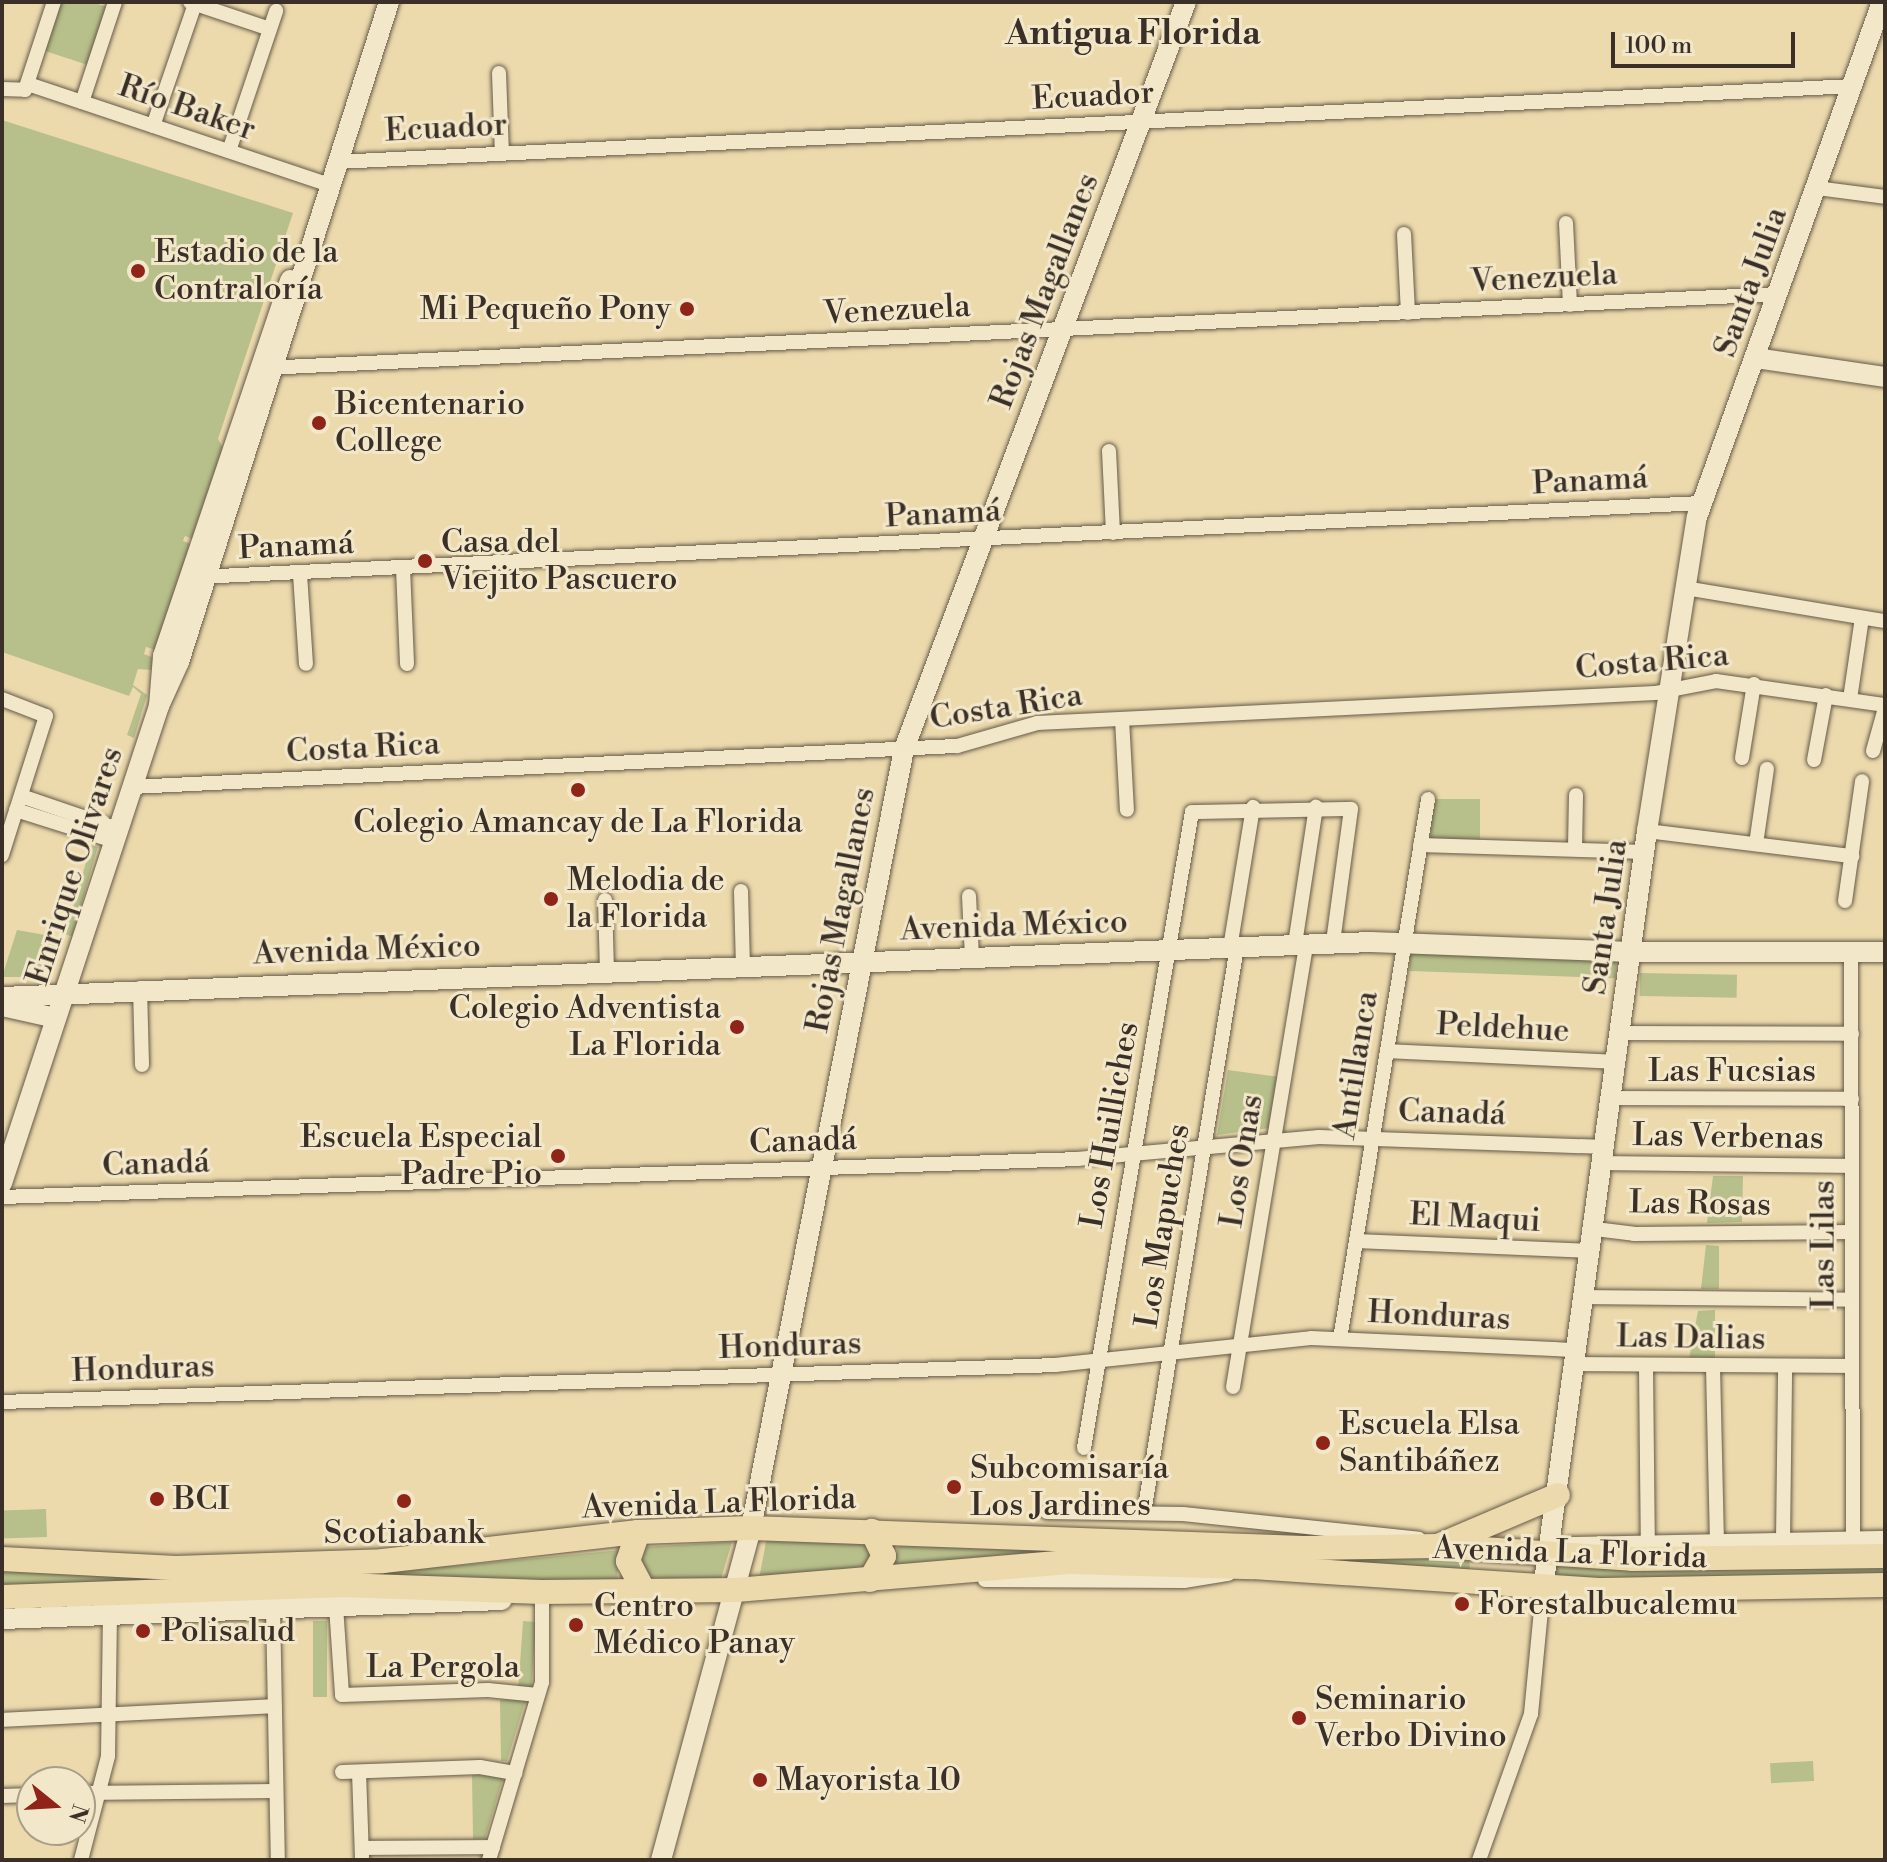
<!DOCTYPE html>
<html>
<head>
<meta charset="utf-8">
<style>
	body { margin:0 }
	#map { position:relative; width:1887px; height:1862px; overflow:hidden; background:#ecdaad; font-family:"Libre Bodoni",serif }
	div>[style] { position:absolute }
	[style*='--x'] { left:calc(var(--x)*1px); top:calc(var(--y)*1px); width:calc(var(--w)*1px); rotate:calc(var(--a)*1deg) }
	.green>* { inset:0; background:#b7c08a; transform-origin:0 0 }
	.roads { filter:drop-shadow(0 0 2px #665a48) drop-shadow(0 0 2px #665a48) }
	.street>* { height:14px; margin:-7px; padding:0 7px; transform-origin:7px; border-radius:7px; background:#f3e7ca }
	.secondary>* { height:20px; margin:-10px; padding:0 10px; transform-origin:10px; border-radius:10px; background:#f3e7ca }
	.primary>* { height:24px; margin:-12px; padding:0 12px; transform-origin:12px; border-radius:12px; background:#ecdaad }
	.dots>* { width:22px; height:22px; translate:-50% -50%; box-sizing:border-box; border:4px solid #f3e7ca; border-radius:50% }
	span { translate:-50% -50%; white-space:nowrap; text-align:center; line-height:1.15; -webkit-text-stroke:6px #f3e7ca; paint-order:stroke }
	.street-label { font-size:32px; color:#3a3027 }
	.poi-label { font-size:32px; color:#3a3027 }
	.left { translate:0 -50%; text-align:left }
	.right { translate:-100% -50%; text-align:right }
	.neighbourhood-label { font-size:34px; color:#3a3027; font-weight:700 }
	.frame { position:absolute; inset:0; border:4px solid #3a3027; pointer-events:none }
	.north { position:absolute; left:16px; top:1766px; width:80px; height:80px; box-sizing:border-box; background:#f3e7ca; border:2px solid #a99e89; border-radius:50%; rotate:108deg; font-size:22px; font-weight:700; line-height:32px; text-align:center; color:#3a3027 }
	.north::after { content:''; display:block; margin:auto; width:28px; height:36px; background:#8f2418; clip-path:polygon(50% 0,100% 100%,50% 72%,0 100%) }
	.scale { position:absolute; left:1611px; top:32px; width:184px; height:36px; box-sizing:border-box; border:4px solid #3a3027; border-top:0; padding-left:10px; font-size:24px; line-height:28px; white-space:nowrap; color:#3a3027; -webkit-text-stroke:6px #f3e7ca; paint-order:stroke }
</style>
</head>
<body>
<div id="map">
	<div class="green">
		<div style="clip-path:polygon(57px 2px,92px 2px,110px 8px,91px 66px,42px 50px)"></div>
		<div style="clip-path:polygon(2px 120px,293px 213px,218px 439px,223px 448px,193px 539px,185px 536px,183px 541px,191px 544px,156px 650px,146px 647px,144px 654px,154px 658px,151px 670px,138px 669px,133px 685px,147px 695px,134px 738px,127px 735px,141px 694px,133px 687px,129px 696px,2px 652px)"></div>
		<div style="left:1480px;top:799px;width:42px;height:49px;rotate:90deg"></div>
		<div style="left:91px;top:845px;width:7px;height:93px;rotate:16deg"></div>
		<div style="clip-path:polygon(17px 930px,57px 937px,45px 977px,2px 977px)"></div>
		<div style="left:1410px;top:953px;width:206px;height:18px;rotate:2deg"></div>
		<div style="left:1640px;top:973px;width:97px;height:23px;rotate:1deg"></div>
		<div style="clip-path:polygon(1228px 1070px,1280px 1077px,1271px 1128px,1217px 1135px)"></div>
		<div style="clip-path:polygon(1713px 1176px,1743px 1176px,1742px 1222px,1707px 1223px)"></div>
		<div style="clip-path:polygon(1706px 1245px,1719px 1246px,1719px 1289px,1701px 1289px)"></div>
		<div style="clip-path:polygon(1715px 1310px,1715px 1360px,1689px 1359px,1698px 1311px)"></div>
		<div style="left:46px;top:1509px;width:28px;height:44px;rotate:88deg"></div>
		<div style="clip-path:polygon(767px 1536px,867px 1539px,878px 1548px,868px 1573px,759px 1579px)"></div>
		<div style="clip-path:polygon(732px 1542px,720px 1582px,643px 1585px,635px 1572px,641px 1547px)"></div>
		<div style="clip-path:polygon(899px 1545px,1469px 1558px,1470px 1570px,891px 1571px)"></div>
		<div style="clip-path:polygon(621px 1550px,617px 1576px,621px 1587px,2px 1590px,2px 1570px,453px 1566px)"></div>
		<div style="left:1885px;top:1564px;width:14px;height:333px;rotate:90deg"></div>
		<div style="left:313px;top:1621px;width:14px;height:76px"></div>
		<div style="left:523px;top:1621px;width:13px;height:67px;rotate:4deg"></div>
		<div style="clip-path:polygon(526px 1699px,507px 1761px,501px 1761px,500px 1700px)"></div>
		<div style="left:1813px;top:1761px;width:20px;height:43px;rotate:87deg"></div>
		<div style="clip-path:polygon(504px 1774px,485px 1839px,473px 1839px,472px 1775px)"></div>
	</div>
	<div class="roads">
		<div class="street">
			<div style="--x:190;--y:2;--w:84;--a:18.6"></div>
			<div style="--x:499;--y:73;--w:80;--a:87.9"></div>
			<div style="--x:28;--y:84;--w:317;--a:18.5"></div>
			<div style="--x:2;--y:89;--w:23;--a:2"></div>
			<div style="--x:25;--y:90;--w:93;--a:-71.8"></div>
			<div style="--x:82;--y:102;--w:105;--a:-71.7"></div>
			<div style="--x:153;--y:126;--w:129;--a:-71"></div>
			<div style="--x:229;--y:151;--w:148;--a:-71.4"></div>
			<div style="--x:337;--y:162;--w:1518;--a:-2.87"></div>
			<div style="--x:1817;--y:188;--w:69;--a:7.5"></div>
			<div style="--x:1566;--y:223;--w:82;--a:87.2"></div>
			<div style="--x:1404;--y:234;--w:79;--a:87.1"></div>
			<div style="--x:265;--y:368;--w:1516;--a:-2.8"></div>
			<div style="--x:1109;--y:451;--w:82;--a:87.2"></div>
			<div style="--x:403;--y:568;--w:96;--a:87.6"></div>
			<div style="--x:300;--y:574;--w:90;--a:86.2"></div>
			<div style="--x:199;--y:577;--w:1504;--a:-2.82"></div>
			<div style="--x:1685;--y:588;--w:203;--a:9.4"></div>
			<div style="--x:2;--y:699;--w:47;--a:21.1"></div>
			<div style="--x:46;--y:716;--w:146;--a:107.6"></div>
			<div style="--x:1850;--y:699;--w:82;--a:-81.6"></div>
			<div style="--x:1122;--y:719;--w:91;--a:86.9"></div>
			<div style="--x:1873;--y:751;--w:45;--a:-74.4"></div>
			<div style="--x:1742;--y:758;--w:75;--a:-80.8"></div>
			<div style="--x:1814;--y:760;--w:66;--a:-79.5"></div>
			<div style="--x:132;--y:787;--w:826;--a:-2.85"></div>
			<div style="--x:957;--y:746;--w:83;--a:-16"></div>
			<div style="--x:1037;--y:723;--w:619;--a:-2.78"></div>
			<div style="--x:1655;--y:693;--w:62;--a:-11.1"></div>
			<div style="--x:1716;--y:681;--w:171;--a:8.1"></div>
			<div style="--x:21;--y:796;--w:102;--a:18.8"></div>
			<div style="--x:16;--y:810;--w:103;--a:17.6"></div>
			<div style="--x:1647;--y:831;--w:207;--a:7"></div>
			<div style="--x:1756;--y:844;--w:76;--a:-81.7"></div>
			<div style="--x:1420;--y:845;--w:225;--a:1.8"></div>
			<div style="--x:1575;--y:848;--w:53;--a:-88.9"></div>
			<div style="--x:741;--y:891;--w:75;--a:88.5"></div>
			<div style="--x:969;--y:896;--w:62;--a:87.2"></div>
			<div style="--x:605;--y:900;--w:71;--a:88.4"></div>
			<div style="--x:1845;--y:901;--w:121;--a:-81.9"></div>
			<div style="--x:1295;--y:944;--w:139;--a:-81.3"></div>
			<div style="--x:1230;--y:948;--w:143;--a:-80.7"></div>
			<div style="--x:1851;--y:951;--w:588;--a:89.81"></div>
			<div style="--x:140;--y:988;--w:77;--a:88.5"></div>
			<div style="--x:1621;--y:1033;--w:231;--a:0.2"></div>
			<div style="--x:1387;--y:1051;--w:230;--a:2.7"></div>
			<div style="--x:1612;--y:1098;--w:240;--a:0.2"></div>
			<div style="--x:1604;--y:1163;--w:248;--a:0.7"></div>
			<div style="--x:2;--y:1197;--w:1076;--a:-2.02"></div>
			<div style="--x:1077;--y:1159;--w:243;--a:-5.2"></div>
			<div style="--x:1319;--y:1137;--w:287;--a:2"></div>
			<div style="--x:1595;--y:1229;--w:39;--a:7"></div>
			<div style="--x:1634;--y:1234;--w:218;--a:-0.5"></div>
			<div style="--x:1356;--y:1241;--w:236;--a:2.4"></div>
			<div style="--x:1586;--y:1297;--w:266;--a:0.6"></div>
			<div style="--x:1340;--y:1339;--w:547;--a:-80.74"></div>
			<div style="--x:1577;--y:1364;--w:275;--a:0.4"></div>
			<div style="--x:1646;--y:1367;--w:177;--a:89.4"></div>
			<div style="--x:1713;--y:1367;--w:176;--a:88.7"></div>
			<div style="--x:1233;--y:1387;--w:449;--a:-80.6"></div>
			<div style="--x:2;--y:1402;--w:1054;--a:-2.01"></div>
			<div style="--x:1055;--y:1365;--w:257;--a:-6"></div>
			<div style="--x:1311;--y:1338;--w:268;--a:2.6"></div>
			<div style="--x:1084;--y:1448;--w:645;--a:-80.36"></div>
			<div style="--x:1192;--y:812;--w:159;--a:-1.1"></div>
			<div style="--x:1351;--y:809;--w:135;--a:97.7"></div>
			<div style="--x:1047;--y:1512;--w:136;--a:0.8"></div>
			<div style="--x:1183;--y:1514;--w:237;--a:6"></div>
			<div style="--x:1144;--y:1513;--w:574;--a:-80.67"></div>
			<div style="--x:1783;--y:1541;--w:174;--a:-89.3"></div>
			<div style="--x:1569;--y:1544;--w:316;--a:-1.1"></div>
			<div style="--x:985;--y:1580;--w:199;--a:0.3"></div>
			<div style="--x:1184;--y:1581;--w:45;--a:-9"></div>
			<div style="--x:336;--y:1606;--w:89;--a:86.1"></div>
			<div style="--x:342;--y:1695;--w:146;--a:-2"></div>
			<div style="--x:488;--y:1690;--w:50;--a:5.7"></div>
			<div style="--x:273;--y:1608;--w:252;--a:88.9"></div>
			<div style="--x:2;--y:1720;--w:273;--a:-2.9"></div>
			<div style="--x:342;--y:1772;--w:138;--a:-2.1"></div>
			<div style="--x:480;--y:1767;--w:36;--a:10"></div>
			<div style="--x:359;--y:1772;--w:88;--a:88"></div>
			<div style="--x:80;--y:1793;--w:196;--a:-0.6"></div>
			<div style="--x:2;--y:1796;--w:30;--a:-2"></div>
			<div style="--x:362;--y:1848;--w:131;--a:-0.4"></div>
			<div style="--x:81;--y:1860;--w:107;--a:-75.4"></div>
			<div style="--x:108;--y:1756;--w:142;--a:-89.2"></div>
			<div style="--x:489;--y:1860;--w:186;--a:-73.4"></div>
			<div style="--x:542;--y:1682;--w:90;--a:-90"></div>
			<div style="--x:1479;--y:1860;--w:155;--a:-70.4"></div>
			<div style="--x:1531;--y:1714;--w:126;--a:-84.5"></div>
		</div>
		<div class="secondary">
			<div style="--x:1756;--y:358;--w:130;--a:8.4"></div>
			<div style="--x:159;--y:706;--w:50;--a:-85.4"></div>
			<div style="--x:163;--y:656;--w:397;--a:-71.3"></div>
			<div style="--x:2;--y:997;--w:1370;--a:-2.3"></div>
			<div style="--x:1371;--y:942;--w:260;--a:2.2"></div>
			<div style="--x:1631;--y:952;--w:254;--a:0"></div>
			<div style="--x:2;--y:1006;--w:55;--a:12.5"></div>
			<div style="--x:2;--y:1183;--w:502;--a:-71.78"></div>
			<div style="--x:159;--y:706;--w:48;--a:-65.6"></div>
			<div style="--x:179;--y:662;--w:693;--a:-72.35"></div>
			<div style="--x:1543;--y:1589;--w:765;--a:-82.19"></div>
			<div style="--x:1647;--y:831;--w:318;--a:-81"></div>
			<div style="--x:1697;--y:517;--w:547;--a:-70.24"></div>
			<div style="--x:2;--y:1619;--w:500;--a:-2.18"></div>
			<div style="--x:661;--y:1860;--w:344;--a:-74.8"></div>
			<div style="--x:751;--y:1528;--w:794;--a:-78.89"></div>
			<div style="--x:904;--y:749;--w:798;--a:-69.32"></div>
		</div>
		<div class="primary">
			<div style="--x:638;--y:1532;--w:31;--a:109"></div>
			<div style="--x:628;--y:1561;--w:34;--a:62"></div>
			<div style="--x:1440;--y:1545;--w:128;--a:-23"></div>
			<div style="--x:2;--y:1559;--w:174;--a:3"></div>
			<div style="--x:176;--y:1568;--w:207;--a:-1.9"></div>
			<div style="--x:383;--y:1561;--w:257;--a:-6.5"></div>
			<div style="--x:638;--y:1532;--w:113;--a:-2"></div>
			<div style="--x:751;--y:1528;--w:552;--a:2.08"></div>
			<div style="--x:1303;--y:1548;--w:135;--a:-0.8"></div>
			<div style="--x:1438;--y:1546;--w:194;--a:3.8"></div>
			<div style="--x:1632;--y:1559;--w:253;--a:-0.7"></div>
			<div style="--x:870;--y:1580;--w:28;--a:-60"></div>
			<div style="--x:884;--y:1556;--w:28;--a:-116"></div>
			<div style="--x:2;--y:1597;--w:338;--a:-2"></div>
			<div style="--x:340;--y:1585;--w:202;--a:2"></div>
			<div style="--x:542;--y:1592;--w:194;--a:-0.6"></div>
			<div style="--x:736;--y:1590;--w:334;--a:-4.8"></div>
			<div style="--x:1069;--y:1562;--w:184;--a:1.6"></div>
			<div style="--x:1253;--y:1567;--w:350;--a:3.8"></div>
			<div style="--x:1602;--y:1590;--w:283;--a:-1"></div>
		</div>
	</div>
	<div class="dots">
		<div style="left:138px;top:271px;background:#8f2418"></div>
		<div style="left:687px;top:309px;background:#8f2418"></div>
		<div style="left:319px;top:423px;background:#8f2418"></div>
		<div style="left:425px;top:561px;background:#8f2418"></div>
		<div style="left:578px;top:790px;background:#8f2418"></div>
		<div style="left:551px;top:899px;background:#8f2418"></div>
		<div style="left:737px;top:1027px;background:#8f2418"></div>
		<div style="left:558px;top:1156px;background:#8f2418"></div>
		<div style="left:1323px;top:1443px;background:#8f2418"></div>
		<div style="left:954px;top:1487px;background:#8f2418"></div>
		<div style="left:157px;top:1499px;background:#8f2418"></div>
		<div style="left:404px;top:1501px;background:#8f2418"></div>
		<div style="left:1462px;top:1604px;background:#8f2418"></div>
		<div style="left:576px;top:1625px;background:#8f2418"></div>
		<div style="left:143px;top:1631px;background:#8f2418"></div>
		<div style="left:1299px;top:1718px;background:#8f2418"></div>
		<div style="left:760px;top:1780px;background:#8f2418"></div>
	</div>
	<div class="street-label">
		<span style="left:1093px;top:96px;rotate:-3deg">Ecuador</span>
		<span style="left:187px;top:108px;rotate:19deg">Río Baker</span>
		<span style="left:446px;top:128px;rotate:-3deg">Ecuador</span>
		<span style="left:1544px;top:278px;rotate:-3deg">Venezuela</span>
		<span style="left:1751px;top:282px;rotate:-70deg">Santa Julia</span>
		<span style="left:1045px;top:291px;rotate:-69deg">Rojas Magallanes</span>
		<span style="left:897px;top:310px;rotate:-3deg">Venezuela</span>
		<span style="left:1590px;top:481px;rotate:-3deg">Panamá</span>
		<span style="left:943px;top:514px;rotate:-3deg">Panamá</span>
		<span style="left:296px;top:546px;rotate:-3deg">Panamá</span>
		<span style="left:1652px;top:662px;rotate:-5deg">Costa Rica</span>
		<span style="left:1006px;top:707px;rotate:-9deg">Costa Rica</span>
		<span style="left:363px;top:748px;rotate:-3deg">Costa Rica</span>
		<span style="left:75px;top:866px;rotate:-72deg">Enrique Olivares</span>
		<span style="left:841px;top:910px;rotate:-79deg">Rojas Magallanes</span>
		<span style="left:1606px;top:917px;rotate:-82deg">Santa Julia</span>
		<span style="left:1014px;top:926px;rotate:-2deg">Avenida México</span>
		<span style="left:367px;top:950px;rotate:-2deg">Avenida México</span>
		<span style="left:1503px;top:1028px;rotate:3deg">Peldehue</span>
		<span style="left:1356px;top:1065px;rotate:-81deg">Antillanca</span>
		<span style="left:1732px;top:1071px">Las Fucsias</span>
		<span style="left:1452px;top:1113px;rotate:2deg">Canadá</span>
		<span style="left:1110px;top:1125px;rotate:-80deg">Los Huilliches</span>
		<span style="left:1728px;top:1137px;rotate:1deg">Las Verbenas</span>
		<span style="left:803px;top:1141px;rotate:-2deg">Canadá</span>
		<span style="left:1242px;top:1161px;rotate:-81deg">Los Onas</span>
		<span style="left:156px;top:1164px;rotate:-2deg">Canadá</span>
		<span style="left:1700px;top:1204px;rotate:1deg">Las Rosas</span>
		<span style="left:1475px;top:1218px;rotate:3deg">El Maqui</span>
		<span style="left:1163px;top:1226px;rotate:-81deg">Los Mapuches</span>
		<span style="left:1824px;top:1245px;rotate:-90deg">Las Lilas</span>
		<span style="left:1439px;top:1316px;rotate:3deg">Honduras</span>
		<span style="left:1691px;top:1338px;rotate:1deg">Las Dalias</span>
		<span style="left:790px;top:1346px;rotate:-2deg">Honduras</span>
		<span style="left:143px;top:1369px;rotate:-2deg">Honduras</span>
		<span style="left:719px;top:1503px;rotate:-2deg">Avenida La Florida</span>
		<span style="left:1570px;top:1553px;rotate:2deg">Avenida La Florida</span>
		<span style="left:443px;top:1667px">La Pergola</span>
	</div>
	<div class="poi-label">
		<span class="left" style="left:154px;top:271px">Estadio de la<br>Contraloría</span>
		<span class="right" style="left:671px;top:309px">Mi Pequeño Pony</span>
		<span class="left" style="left:335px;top:423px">Bicentenario<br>College</span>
		<span class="left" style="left:441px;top:561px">Casa del<br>Viejito Pascuero</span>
		<span style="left:578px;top:822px">Colegio Amancay de La Florida</span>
		<span class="left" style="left:567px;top:899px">Melodia de<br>la Florida</span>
		<span class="right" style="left:721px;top:1027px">Colegio Adventista<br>La Florida</span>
		<span class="right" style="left:542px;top:1156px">Escuela Especial<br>Padre Pio</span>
		<span class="left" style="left:1339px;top:1443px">Escuela Elsa<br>Santibáñez</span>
		<span class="left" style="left:970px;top:1487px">Subcomisaría<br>Los Jardines</span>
		<span class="left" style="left:173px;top:1499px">BCI</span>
		<span style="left:404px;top:1533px">Scotiabank</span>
		<span class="left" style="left:1478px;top:1604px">Forestalbucalemu</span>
		<span class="left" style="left:594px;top:1625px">Centro<br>Médico Panay</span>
		<span class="left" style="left:161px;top:1631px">Polisalud</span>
		<span class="left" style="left:1315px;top:1718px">Seminario<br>Verbo Divino</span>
		<span class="left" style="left:776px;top:1780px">Mayorista 10</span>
	</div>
	<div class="neighbourhood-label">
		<span style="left:1133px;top:35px">Antigua Florida</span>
	</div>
	<div class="frame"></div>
	<div class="north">N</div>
	<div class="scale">100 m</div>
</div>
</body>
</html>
